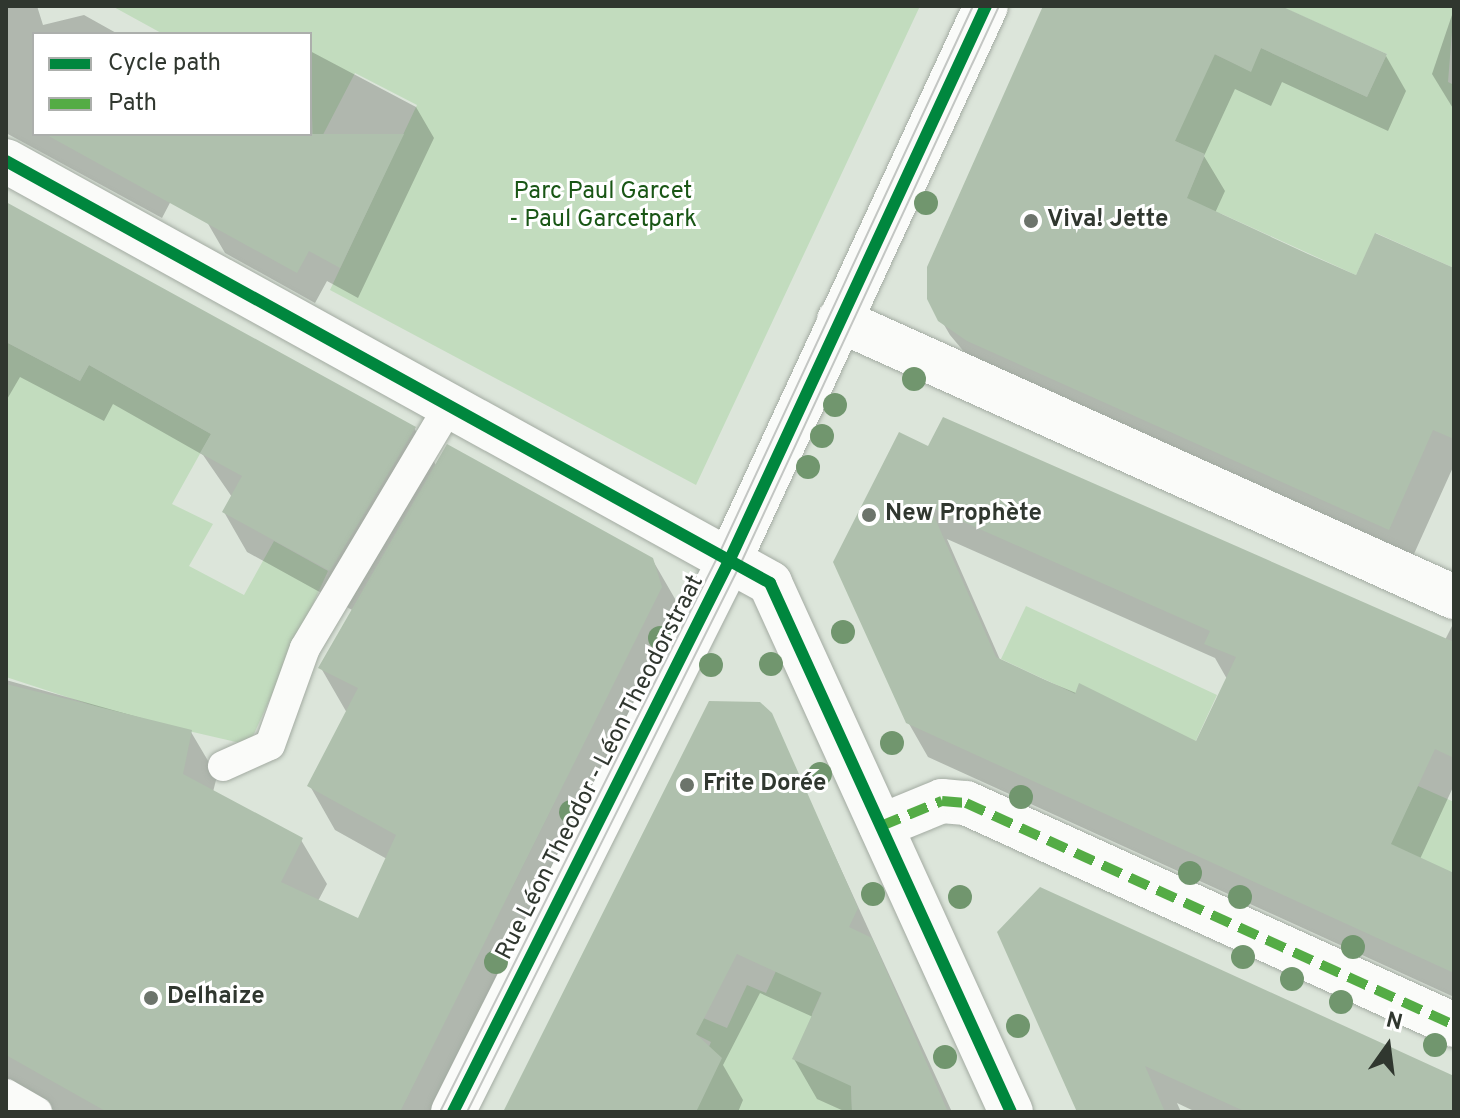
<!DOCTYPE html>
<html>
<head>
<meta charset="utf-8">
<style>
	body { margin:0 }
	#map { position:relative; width:1460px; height:1118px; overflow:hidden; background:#dce5da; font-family:Overpass,sans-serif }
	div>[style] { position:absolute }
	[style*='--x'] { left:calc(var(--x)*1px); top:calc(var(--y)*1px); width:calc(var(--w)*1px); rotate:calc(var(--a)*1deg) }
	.green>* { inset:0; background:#c2dcbe }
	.shadow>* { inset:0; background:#0003 }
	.building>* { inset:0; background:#afc0ad }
	.roads { filter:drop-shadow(0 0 2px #a3aba2) drop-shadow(0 0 2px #a3aba2) }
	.service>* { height:30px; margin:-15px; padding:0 15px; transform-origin:15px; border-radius:15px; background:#fafbf9 }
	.minor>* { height:44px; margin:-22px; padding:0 22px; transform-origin:22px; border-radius:22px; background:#fafbf9 }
	.tram>* { height:2px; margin:-1px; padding:0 1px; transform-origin:1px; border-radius:1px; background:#c3c6c3 }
	.quiet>* { height:10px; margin-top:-5px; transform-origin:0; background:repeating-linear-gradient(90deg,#54ac45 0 20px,transparent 0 30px) }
	.cycleway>* { height:12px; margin:-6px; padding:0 6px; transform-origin:6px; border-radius:6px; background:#00873e }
	.trees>* { width:24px; height:24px; margin:-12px; border-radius:50%; background:#71966e }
	.dots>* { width:22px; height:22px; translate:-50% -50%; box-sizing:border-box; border:4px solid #fff; border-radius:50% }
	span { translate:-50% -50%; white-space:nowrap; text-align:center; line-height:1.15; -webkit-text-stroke:6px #fff; paint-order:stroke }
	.park-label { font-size:24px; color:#195615 }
	.poi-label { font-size:24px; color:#30372f; font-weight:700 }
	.left { translate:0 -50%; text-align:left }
	.street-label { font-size:24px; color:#30372f }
	.frame { position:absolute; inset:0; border:8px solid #30372f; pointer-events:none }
	.legend { position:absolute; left:32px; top:32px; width:280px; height:104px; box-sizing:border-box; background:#fff; border:2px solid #acafac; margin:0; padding:10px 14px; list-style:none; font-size:24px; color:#30372f }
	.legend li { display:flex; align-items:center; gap:16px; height:40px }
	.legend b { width:40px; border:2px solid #acafac }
	.north { position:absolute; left:1348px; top:1006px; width:80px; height:80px; -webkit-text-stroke:6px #fff; paint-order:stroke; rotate:14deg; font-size:22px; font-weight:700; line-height:32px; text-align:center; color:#30372f }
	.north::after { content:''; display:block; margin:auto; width:28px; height:36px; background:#30372f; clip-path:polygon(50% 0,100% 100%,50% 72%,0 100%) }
</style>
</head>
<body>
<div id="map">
	<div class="green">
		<div style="clip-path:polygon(112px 6px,920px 6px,696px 485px,330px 290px,417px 105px,355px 73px,313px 154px,310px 34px,163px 34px)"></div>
		<div style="clip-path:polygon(1280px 6px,1454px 6px,1448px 82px,1454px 85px,1454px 268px,1376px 233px,1356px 275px,1222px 214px,1130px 190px,1187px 197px,1205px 155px,1175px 141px,1174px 35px,1250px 71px,1261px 48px,1367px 97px,1387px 54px)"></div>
		<div style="clip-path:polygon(6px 342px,80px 381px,89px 365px,211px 434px,172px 504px,213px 524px,189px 566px,244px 595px,274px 541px,328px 571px,249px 745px,128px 717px,6px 677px)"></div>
		<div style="clip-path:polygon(1026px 606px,1217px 695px,1192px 749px,1151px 719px,1146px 727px,1001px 659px)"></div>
		<div style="clip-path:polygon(1418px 786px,1454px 802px,1454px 873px,1384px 855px)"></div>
		<div style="clip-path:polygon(786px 949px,824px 987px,812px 1014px,851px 1086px,852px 1112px,681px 1112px,711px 1042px,689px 1031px,696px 1015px,727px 1028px,747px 985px,766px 993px)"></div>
	</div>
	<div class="shadow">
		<div style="clip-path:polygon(6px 6px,37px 6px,43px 25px,84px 15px,118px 34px,34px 34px,34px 134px,206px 134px,162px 218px,6px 133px)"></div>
		<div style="clip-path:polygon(1047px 6px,1277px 6px,1386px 56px,1406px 91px,1388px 131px,1282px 82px,1271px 106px,1235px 89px,1204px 156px,1225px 191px,1215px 213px,1357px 278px,1454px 270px,1454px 465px,1409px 565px,981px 372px,950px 335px,929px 299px)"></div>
		<div style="clip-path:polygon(1454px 9px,1454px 110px,1432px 74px)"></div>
		<div style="clip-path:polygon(310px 51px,416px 107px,434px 138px,358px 298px,327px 281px,315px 303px,225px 253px,207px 222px,257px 134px,310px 134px)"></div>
		<div style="clip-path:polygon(6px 203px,414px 428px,437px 467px,652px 559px,678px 604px,686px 632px,447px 1112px,57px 1112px,6px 1083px,6px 680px,191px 732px,217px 776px,213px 792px,301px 840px,327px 884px,318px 901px,359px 921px,387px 859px,335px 830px,310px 786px,347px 713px,321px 668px,354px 611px,247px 552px,224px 512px,232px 497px,203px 455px,113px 404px,104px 421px,20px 377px,6px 401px)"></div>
		<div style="clip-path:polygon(evenodd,929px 448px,1445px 640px,1454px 622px,1454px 785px,1420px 859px,1454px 874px,1454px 997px,928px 757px,908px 722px,929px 448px,947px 539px,1215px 658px,1227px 679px,1197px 743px,1001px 662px,947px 539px)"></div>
		<div style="clip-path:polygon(770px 714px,952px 1112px,846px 1112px,817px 1099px,794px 1059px,813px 1017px,760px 993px,723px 1065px,743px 1100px,738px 1112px,506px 1112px)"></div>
		<div style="clip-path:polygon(999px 932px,1454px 1078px,1454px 1112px,1196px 1112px,1177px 1103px,1181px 1112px,1079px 1112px)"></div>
	</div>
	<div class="building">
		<div style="clip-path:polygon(1043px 6px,1281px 6px,1387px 54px,1367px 97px,1261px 48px,1251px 72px,1215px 54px,1175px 141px,1205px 154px,1187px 198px,1308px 254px,1356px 275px,1375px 233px,1454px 268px,1454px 439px,1433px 430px,1389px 530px,967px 341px,938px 321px,927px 299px,927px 267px)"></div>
		<div style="clip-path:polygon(45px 134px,404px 134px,340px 268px,309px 251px,297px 273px)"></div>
		<div style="clip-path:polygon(6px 202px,416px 427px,330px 571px,222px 512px,242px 476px,200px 453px,211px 434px,89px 365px,80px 381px,6px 342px)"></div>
		<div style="clip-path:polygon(evenodd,943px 417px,1454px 642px,1454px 758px,1435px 749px,1391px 844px,1454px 873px,1454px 973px,906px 723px,833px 562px,899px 432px,928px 446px,943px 417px,930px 507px,1210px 631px,1204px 644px,1236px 657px,1196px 741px,1079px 683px,1075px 694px,996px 657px,930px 507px)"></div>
		<div style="clip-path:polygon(447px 444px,653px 558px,662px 587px,400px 1112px,107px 1112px,6px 1055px,6px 684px,192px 730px,183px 774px,303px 838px,281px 882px,358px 918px,396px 835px,307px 786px,358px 688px,318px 668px)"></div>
		<div style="clip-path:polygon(709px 701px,760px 702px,772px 713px,858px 908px,849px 927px,872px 938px,948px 1112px,852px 1112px,851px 1086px,792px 1059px,822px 993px,737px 954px,696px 1034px,722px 1058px,696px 1112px,503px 1112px)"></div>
		<div style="clip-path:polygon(1040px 887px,1454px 1076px,1454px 1112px,1246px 1112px,1145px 1066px,1165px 1112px,1077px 1112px,997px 932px)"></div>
	</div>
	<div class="roads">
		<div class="service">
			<div style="--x:223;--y:766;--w:51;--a:-24.1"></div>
			<div style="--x:270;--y:745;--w:103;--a:-70.2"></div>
			<div style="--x:305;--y:648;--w:279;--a:-59.2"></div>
			<div style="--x:6;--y:1094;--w:36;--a:30"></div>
		</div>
		<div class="minor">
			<div style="--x:6;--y:161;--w:873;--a:28.91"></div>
			<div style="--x:770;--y:583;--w:581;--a:65.51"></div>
			<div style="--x:839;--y:320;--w:675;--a:24.25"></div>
			<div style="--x:881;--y:826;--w:66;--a:-22.3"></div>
			<div style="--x:942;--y:801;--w:24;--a:5"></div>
			<div style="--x:966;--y:803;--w:536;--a:24.46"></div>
			<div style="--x:453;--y:1112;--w:618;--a:-63.39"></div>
			<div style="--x:730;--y:559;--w:609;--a:-65.16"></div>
		</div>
	</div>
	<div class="tram">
		<div style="--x:440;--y:1112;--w:626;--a:-63.43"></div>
		<div style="--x:720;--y:552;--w:602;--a:-65.14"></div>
		<div style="--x:467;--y:1112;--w:611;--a:-63.48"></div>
		<div style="--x:740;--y:565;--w:616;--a:-65.14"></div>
	</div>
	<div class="quiet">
		<div style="--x:881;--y:826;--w:66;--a:-22.3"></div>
		<div style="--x:942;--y:801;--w:24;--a:5"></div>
		<div style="--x:966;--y:803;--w:536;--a:24.46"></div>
	</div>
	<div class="cycleway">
		<div style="--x:6;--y:161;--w:873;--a:28.91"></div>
		<div style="--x:770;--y:583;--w:581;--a:65.51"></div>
		<div style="--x:453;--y:1112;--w:618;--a:-63.39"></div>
		<div style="--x:730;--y:559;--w:609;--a:-65.16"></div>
	</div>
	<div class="trees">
		<div style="left:926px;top:203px"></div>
		<div style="left:914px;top:379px"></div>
		<div style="left:835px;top:405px"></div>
		<div style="left:822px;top:436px"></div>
		<div style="left:808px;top:467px"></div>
		<div style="left:843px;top:632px"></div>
		<div style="left:660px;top:638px"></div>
		<div style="left:771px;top:664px"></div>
		<div style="left:711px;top:665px"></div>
		<div style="left:892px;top:743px"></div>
		<div style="left:820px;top:774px"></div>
		<div style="left:1021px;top:797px"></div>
		<div style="left:571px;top:812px"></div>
		<div style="left:1190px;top:873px"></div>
		<div style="left:873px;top:894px"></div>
		<div style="left:960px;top:897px"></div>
		<div style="left:1240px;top:897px"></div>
		<div style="left:1353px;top:947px"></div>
		<div style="left:1243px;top:957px"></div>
		<div style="left:496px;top:962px"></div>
		<div style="left:1292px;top:979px"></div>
		<div style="left:1341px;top:1002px"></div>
		<div style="left:1018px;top:1026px"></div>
		<div style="left:1435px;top:1045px"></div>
		<div style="left:945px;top:1057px"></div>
	</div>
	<div class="dots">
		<div style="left:1031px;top:221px;background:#6c746b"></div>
		<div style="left:869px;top:515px;background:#6c746b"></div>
		<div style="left:687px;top:785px;background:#6c746b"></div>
		<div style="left:151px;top:998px;background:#6c746b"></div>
	</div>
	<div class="park-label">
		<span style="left:603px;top:207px">Parc Paul Garcet<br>- Paul Garcetpark</span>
	</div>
	<div class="poi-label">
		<span class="left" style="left:1047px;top:221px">Viva! Jette</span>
		<span class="left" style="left:885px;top:515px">New Prophète</span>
		<span class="left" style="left:703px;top:785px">Frite Dorée</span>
		<span class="left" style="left:167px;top:998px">Delhaize</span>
	</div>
	<div class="street-label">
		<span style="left:601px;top:768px;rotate:-63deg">Rue Léon Theodor - Léon Theodorstraat</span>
	</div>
	<div class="frame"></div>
	<ul class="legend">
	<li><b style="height:10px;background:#00873e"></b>Cycle path</li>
	<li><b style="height:10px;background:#54ac45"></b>Path</li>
	</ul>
	<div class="north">N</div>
</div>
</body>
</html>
